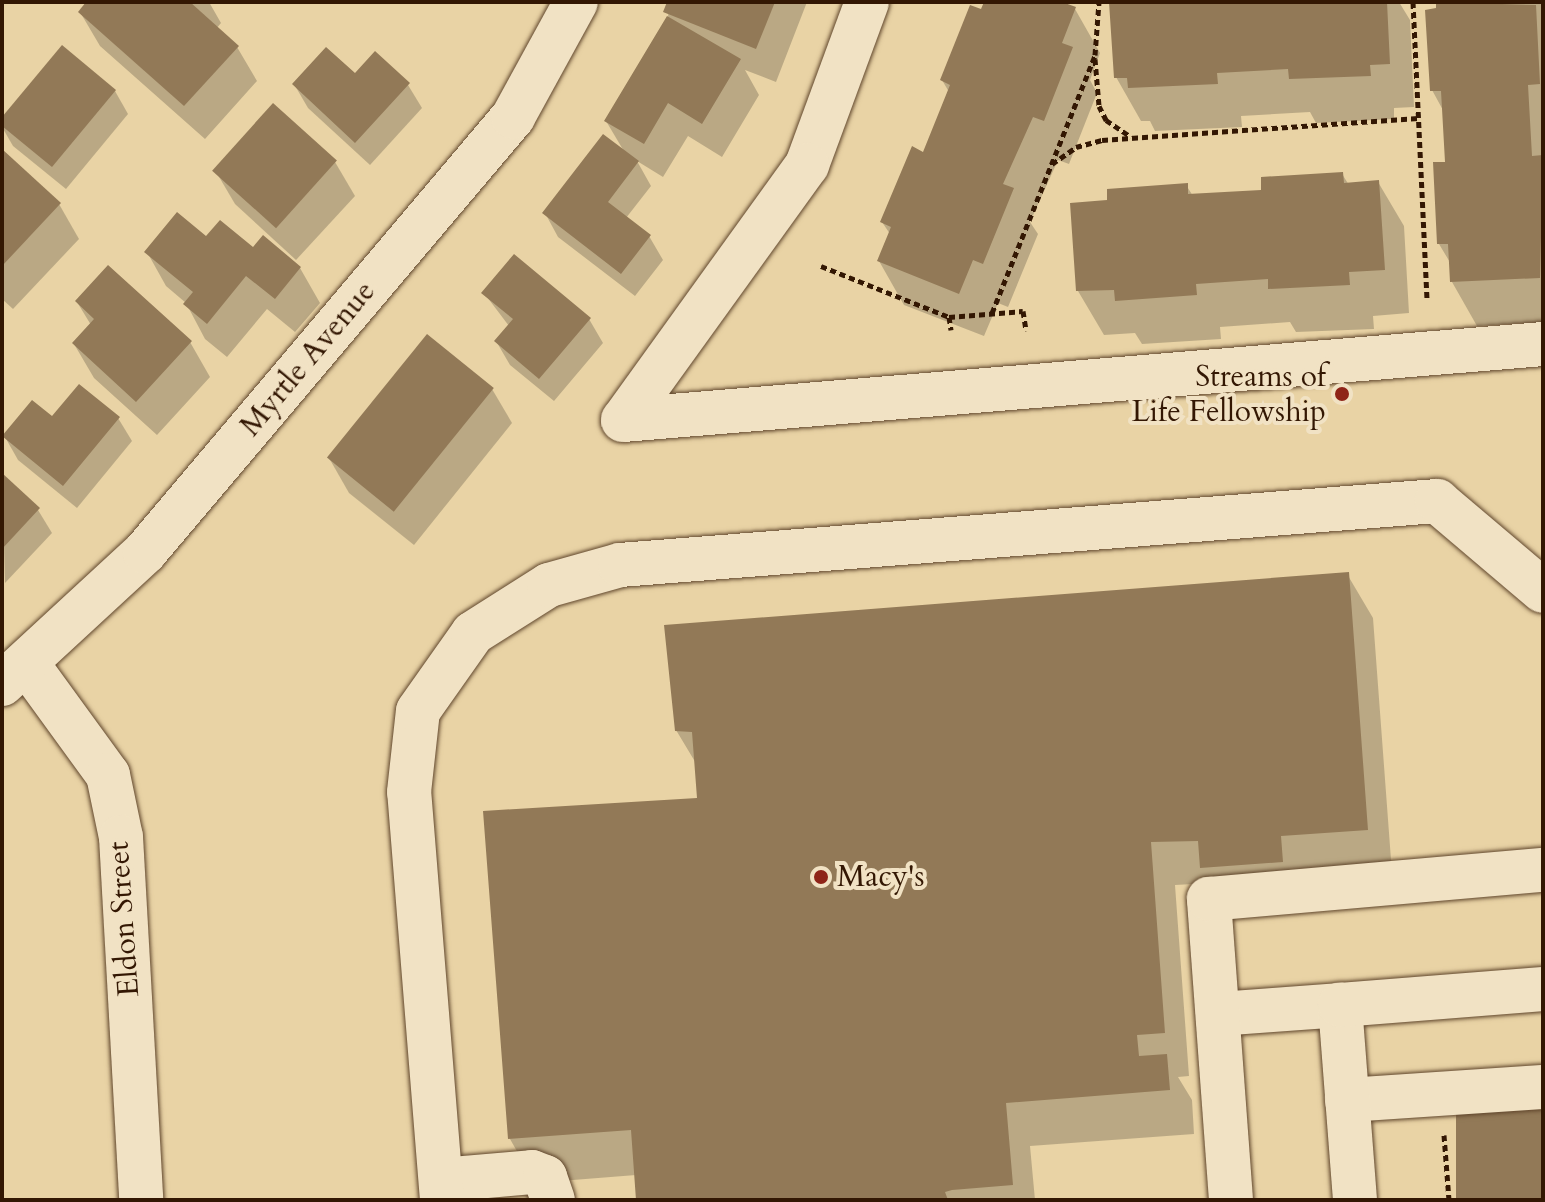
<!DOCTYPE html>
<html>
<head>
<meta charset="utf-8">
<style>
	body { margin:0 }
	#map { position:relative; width:1545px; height:1202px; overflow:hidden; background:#e9d3a5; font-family:Cardo,serif }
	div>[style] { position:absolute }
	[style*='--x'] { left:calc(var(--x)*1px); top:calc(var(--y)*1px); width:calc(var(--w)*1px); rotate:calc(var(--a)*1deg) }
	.shadow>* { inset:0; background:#0003 }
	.building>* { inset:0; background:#927957; transform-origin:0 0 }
	.path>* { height:5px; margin-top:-2.5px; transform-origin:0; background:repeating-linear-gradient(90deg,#331703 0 6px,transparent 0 10px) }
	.roads { filter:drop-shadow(0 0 2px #60462c) drop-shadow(0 0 2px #60462c) }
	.minor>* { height:44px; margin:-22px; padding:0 22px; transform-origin:22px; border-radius:22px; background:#f1e2c4 }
	.dots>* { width:22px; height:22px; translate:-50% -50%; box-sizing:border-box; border:4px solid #f1e2c4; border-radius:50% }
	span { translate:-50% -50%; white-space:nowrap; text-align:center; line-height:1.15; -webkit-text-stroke:8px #f1e2c4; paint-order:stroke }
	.street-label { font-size:30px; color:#331703 }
	.poi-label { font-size:30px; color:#331703 }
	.right { translate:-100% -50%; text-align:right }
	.left { translate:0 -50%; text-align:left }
	.frame { position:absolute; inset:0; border:4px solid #331703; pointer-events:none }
</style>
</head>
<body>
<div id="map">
	<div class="shadow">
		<div style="clip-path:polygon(89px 2px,209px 2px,221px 23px,216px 29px,237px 47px,257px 81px,205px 139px,100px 46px,80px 12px)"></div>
		<div style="clip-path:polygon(669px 2px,807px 2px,776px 82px,745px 70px,759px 95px,722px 157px,688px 136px,663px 177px,637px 161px,651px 186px,626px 218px,649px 236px,663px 260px,635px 296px,558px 237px,545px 213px,625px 153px,606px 121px,668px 18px)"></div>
		<div style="clip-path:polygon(986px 2px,1057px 2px,1075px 9px,1100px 53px,1090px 80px,1097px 93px,1069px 164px,1058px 160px,1030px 222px,1038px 234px,1008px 307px,998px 303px,984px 336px,904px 305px,879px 261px,890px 234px,882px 222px,924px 154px,949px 92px,942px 80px)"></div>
		<div style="clip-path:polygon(1111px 2px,1399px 2px,1410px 20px,1414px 107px,1394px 108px,1394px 119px,1316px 123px,1310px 112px,1241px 116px,1242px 127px,1155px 131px,1150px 121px,1141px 121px,1116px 77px)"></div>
		<div style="clip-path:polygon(1438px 2px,1540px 2px,1543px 8px,1543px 322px,1477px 326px,1452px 282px,1451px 264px,1439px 244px,1447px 164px,1444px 112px,1432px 90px)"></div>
		<div style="clip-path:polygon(355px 76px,408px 85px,422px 108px,370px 165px,308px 108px,294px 84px)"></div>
		<div style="clip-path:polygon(115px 91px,128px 114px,66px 189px,13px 146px,2px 127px,2px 120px)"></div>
		<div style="clip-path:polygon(2px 152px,59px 204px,79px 239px,13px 309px,2px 299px)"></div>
		<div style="clip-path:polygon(335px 162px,355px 196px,296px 260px,235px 204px,215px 170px)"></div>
		<div style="clip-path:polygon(1342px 174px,1349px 185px,1378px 182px,1404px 226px,1409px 313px,1373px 316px,1374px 329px,1296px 332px,1290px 322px,1220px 327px,1221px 339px,1142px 344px,1135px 333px,1104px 335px,1078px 291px,1109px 201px,1186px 185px,1193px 196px,1263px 192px)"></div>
		<div style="clip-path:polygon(253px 250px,300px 268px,320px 303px,295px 332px,267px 309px,227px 357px,205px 339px,186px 303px,166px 286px,147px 252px)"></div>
		<div style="clip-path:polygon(484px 293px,589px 319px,603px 343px,554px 401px,510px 365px,496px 341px,509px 326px)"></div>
		<div style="clip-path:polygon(77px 302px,190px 342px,210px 377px,157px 435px,94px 378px,74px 344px,91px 325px)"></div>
		<div style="clip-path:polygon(492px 389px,512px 423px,414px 545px,349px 493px,329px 458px)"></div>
		<div style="clip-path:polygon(118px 418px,132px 441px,77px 508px,18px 460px,5px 437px,53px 419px)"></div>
		<div style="clip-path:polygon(2px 476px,38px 510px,52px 533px,5px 583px)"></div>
		<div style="clip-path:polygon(1347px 574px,1373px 618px,1392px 873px,1175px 885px,1189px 1076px,1178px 1077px,1192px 1100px,1194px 1134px,1030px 1146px,1035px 1200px,638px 1200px,636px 1175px,535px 1183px,510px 1139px,485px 813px,699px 800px,697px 765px,676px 730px)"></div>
	</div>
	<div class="building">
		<div style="clip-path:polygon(86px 2px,190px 2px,239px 46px,184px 106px,78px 12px)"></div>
		<div style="clip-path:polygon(667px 2px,775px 2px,756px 49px,663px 12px)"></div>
		<div style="clip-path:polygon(984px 2px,1062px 2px,1076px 7px,1062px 43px,1073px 47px,1044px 121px,1033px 117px,1003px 184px,1014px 188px,983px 264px,973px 260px,959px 294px,877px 261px,891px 227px,880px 222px,912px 146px,923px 152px,950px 85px,940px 80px,970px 5px,981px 9px)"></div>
		<div style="clip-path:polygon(1109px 2px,1387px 2px,1390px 64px,1370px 65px,1371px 76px,1289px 79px,1288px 69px,1217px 73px,1218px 84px,1128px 88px,1127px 78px,1114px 78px)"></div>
		<div style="clip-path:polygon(1436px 2px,1536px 5px,1540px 84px,1528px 85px,1532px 156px,1543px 155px,1540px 278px,1450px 282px,1448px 244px,1437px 244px,1433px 162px,1445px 162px,1441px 91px,1430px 91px,1425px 10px,1436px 8px)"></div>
		<div style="clip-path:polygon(667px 16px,741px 59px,702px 124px,668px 103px,644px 144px,604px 121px)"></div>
		<div style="clip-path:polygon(62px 45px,116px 90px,52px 167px,2px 126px,2px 117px)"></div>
		<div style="clip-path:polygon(326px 47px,355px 73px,375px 51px,410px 83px,355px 143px,292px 84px)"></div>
		<div style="left:273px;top:103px;width:86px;height:91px;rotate:42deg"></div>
		<div style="clip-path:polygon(603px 134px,639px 161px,608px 202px,651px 235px,621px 274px,542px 213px)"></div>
		<div style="clip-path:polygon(2px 149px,61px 203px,2px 266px)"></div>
		<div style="clip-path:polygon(1343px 172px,1344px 183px,1379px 180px,1385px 270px,1349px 272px,1350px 285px,1268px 289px,1268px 279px,1196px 284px,1197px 295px,1115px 301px,1114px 290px,1076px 291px,1070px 203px,1107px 200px,1107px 189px,1188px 183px,1188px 194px,1261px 190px,1261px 177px)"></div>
		<div style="clip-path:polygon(177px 212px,206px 236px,220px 220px,253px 247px,263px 235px,301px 267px,275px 299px,246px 276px,207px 324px,183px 304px,193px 292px,144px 252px)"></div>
		<div style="clip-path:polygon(514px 254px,591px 318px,539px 379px,494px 341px,513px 319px,481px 293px)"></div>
		<div style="clip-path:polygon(108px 265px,192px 341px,136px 402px,72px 343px,94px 319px,75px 301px)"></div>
		<div style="left:427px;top:334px;width:86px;height:159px;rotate:39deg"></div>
		<div style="clip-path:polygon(79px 384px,120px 417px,63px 486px,2px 436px,32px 400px,52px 416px)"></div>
		<div style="clip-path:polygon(2px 473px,40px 508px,2px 549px)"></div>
		<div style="clip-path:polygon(1349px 572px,1368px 830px,1281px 836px,1283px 862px,1200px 868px,1198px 841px,1151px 842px,1165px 1033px,1137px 1035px,1139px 1056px,1167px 1054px,1170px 1090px,1006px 1103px,1013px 1185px,952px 1190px,945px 1192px,948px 1200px,636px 1200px,631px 1130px,508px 1139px,483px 811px,697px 798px,692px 732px,675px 731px,664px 625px)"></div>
		<div style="left:1543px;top:1106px;width:94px;height:87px;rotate:90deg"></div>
	</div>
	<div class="path">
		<div style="--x:1413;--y:2;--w:298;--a:87.3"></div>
		<div style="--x:1095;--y:59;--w:47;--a:85.1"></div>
		<div style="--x:1099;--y:106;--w:16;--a:63"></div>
		<div style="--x:1106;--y:120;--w:30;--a:34"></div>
		<div style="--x:1052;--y:164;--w:29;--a:-35"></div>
		<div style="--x:1076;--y:147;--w:27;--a:-15"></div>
		<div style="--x:1102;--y:140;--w:317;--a:-4"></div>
		<div style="--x:821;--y:266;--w:138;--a:21.7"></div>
		<div style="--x:949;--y:317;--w:13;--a:81"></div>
		<div style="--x:992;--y:313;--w:278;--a:-68.2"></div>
		<div style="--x:1095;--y:55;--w:53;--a:-85.7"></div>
		<div style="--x:949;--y:317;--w:74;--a:-4.6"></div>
		<div style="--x:1023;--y:311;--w:20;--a:81"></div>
		<div style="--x:1444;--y:1135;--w:65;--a:85.6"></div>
	</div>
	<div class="roads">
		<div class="minor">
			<div style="--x:867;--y:2;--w:174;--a:110.2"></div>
			<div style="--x:807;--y:165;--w:314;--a:125.8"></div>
			<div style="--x:623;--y:420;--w:923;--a:-4.72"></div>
			<div style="--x:28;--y:665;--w:136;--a:54"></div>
			<div style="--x:108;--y:775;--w:63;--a:78.2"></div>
			<div style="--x:121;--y:837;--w:364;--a:86.8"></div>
			<div style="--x:2;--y:684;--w:195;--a:-42.7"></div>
			<div style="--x:145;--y:552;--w:570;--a:-49.77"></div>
			<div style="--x:513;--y:117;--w:131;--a:-61.3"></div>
			<div style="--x:1218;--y:1014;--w:122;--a:-4.2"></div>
			<div style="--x:1347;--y:1100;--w:196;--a:-3.8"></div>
			<div style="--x:441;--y:1180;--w:91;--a:-5"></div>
			<div style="--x:532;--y:1172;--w:14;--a:21"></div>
			<div style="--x:545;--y:1177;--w:24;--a:71"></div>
			<div style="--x:442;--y:1200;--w:409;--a:-94.6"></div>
			<div style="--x:409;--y:792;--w:81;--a:-83.7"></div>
			<div style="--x:418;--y:711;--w:95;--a:-54.8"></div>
			<div style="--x:473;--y:633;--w:90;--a:-32.3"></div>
			<div style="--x:549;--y:585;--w:74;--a:-15.7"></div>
			<div style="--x:620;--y:565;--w:820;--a:-4.48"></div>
			<div style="--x:1437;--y:501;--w:139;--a:40.3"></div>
			<div style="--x:1231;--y:1200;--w:302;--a:-94.2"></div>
			<div style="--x:1209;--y:899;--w:335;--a:-5"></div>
			<div style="--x:1355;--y:1200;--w:196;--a:-94.4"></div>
			<div style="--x:1340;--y:1005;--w:204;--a:-4.5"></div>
		</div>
	</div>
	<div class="dots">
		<div style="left:1342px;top:394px;background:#8f2418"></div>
		<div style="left:821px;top:877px;background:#8f2418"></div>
	</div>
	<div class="street-label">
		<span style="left:308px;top:359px;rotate:-50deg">Myrtle Avenue</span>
		<span style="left:124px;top:919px;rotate:-94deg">Eldon Street</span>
	</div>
	<div class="poi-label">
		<span class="right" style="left:1326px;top:394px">Streams of<br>Life Fellowship</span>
		<span class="left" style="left:837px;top:877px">Macy's</span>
	</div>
	<div class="frame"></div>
</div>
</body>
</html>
